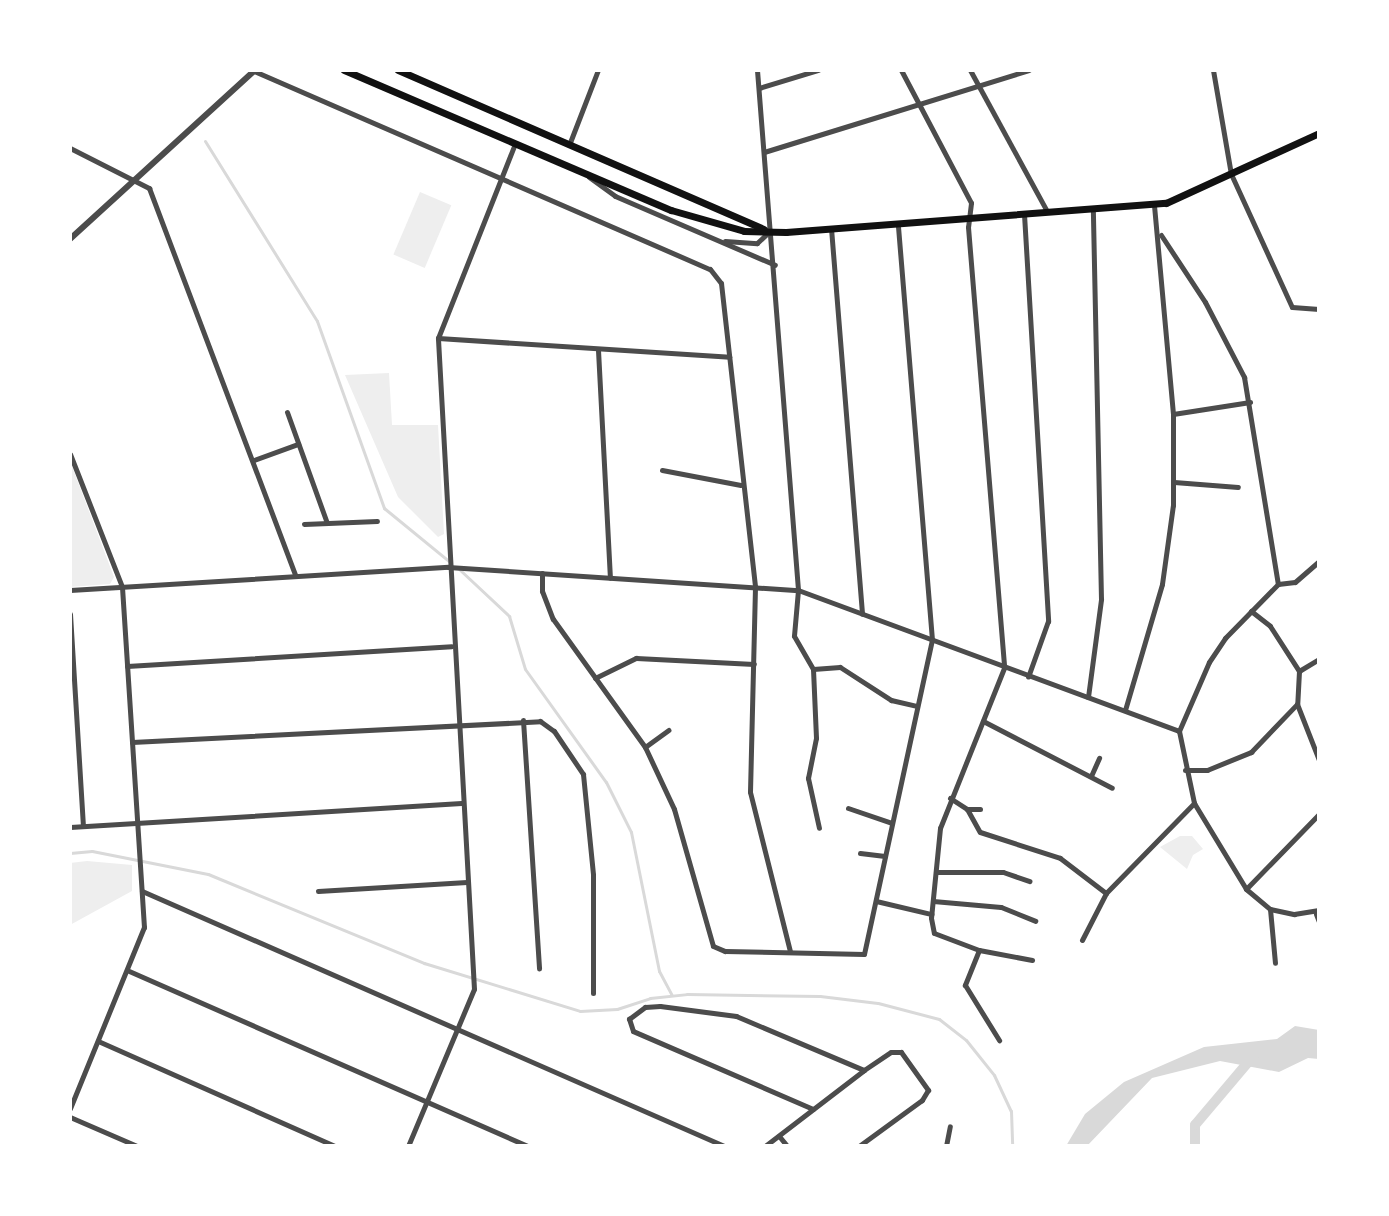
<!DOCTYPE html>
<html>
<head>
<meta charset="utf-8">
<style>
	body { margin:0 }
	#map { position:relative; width:1389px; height:1216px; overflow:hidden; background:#fff; font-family:"Asap Condensed",sans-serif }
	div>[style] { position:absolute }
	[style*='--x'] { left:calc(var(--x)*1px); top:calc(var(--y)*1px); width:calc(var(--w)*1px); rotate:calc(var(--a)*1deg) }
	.green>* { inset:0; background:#eee; transform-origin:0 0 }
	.water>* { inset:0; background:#d9d9d9 }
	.stream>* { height:3px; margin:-1.5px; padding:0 1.5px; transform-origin:1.5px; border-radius:1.5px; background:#d9d9d9 }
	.canal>* { height:10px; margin:-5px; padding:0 5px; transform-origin:5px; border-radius:5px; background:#d9d9d9 }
	.minor>* { height:5px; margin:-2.5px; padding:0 2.5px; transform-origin:2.5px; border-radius:2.5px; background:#4c4c4c }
	.tertiary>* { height:6px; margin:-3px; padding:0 3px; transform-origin:3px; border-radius:3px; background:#4c4c4c }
	.secondary>* { height:7px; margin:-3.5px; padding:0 3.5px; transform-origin:3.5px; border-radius:3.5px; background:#111 }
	span { translate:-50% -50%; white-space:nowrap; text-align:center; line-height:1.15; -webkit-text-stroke:7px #fff; paint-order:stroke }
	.frame { position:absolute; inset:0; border:72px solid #fff; pointer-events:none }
</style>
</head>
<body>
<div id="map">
	<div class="green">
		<div style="left:420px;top:192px;width:34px;height:68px;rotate:23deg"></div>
		<div style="clip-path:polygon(389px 373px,392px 425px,438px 425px,444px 534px,438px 537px,398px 497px,345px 375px)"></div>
		<div style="clip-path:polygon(70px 461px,114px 577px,110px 584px,70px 587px)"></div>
		<div style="clip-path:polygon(1180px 836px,1192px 836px,1203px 849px,1193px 855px,1187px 869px,1160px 847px)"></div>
		<div style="clip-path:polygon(87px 861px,132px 865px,132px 891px,70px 925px,70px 863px)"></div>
	</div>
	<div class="water">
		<div style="clip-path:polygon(1295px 1026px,1319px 1030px,1319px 1059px,1308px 1058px,1279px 1072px,1220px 1061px,1152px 1078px,1087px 1146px,1066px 1146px,1085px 1114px,1124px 1082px,1204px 1047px,1277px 1039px)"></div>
	</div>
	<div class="stream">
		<div style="--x:205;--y:141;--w:212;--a:58.1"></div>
		<div style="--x:317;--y:321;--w:199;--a:70.3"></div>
		<div style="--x:384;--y:508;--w:85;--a:39.3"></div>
		<div style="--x:459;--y:569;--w:69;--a:43.2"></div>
		<div style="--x:509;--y:616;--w:55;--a:73.2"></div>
		<div style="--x:525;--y:669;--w:139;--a:54.4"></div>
		<div style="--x:606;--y:782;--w:56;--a:63.4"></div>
		<div style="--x:631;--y:832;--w:142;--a:78.6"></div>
		<div style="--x:659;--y:971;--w:27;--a:62"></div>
		<div style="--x:70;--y:853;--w:22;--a:-5"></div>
		<div style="--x:92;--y:851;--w:118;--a:11.2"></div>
		<div style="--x:208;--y:874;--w:234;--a:22.4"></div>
		<div style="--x:424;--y:963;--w:163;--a:17.1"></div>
		<div style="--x:580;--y:1011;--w:37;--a:-3"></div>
		<div style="--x:617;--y:1009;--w:35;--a:-18"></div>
		<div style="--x:650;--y:998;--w:37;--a:-6"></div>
		<div style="--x:687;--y:994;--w:133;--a:0.9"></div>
		<div style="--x:820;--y:996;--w:58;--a:6.9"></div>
		<div style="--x:878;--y:1003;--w:63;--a:14.7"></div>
		<div style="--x:939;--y:1019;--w:34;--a:38"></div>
		<div style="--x:966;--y:1040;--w:45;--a:51.3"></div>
		<div style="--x:994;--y:1075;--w:40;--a:65"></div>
		<div style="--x:1011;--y:1111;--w:35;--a:88"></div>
	</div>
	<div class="canal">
		<div style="--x:1195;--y:1146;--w:21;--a:-90"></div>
		<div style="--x:1195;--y:1125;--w:93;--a:-49.8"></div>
	</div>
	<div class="minor">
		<div style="--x:757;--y:70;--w:522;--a:85.49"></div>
		<div style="--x:798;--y:590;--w:46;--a:95"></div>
		<div style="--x:794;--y:636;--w:38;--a:60"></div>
		<div style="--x:813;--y:669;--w:69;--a:87.5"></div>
		<div style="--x:816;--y:738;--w:41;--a:101.3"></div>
		<div style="--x:808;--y:778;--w:51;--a:77.6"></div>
		<div style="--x:901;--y:70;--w:150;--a:62.2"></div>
		<div style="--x:971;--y:203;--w:24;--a:97"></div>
		<div style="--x:968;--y:227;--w:442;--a:85.3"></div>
		<div style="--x:1004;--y:668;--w:172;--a:111.8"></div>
		<div style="--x:940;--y:828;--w:90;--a:95.7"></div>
		<div style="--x:931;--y:918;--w:15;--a:79"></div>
		<div style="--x:934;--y:933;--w:48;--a:20.7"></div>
		<div style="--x:979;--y:950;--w:54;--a:10.7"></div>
		<div style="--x:970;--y:70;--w:161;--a:61.4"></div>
		<div style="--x:1213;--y:70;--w:106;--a:80.2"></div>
		<div style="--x:1231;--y:174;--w:146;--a:65.4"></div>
		<div style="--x:1292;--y:307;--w:27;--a:4"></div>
		<div style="--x:254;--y:71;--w:497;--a:23.5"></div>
		<div style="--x:710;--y:269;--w:18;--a:52"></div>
		<div style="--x:721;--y:283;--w:306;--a:83.6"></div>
		<div style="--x:755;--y:587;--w:205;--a:91.4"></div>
		<div style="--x:750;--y:792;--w:164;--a:75.9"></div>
		<div style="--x:759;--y:88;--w:62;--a:-17"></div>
		<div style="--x:569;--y:145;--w:80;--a:-68.9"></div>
		<div style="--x:70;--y:148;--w:89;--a:26.9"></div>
		<div style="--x:149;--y:188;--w:414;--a:69.3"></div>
		<div style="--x:764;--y:152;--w:277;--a:-17.2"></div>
		<div style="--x:589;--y:177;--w:32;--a:36"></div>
		<div style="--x:615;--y:196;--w:174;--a:23.3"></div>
		<div style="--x:1024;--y:214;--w:408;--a:86.6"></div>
		<div style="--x:1048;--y:621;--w:59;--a:109.7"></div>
		<div style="--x:831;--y:228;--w:387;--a:85.4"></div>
		<div style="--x:1161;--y:235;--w:80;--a:56.7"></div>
		<div style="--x:1205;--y:302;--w:85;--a:62.5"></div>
		<div style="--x:1244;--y:377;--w:210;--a:80.7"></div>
		<div style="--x:725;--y:241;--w:32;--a:4"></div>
		<div style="--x:757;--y:243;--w:18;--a:-43"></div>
		<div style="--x:1319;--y:315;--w:4;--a:90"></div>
		<div style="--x:438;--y:338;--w:292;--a:3.7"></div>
		<div style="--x:598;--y:350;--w:228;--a:87"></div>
		<div style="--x:287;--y:412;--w:118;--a:70.2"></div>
		<div style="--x:1173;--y:414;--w:78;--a:-8.9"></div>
		<div style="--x:70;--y:454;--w:143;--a:68.6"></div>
		<div style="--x:122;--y:587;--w:341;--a:86.3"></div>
		<div style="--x:144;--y:927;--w:196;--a:112.2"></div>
		<div style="--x:254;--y:460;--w:47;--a:-20"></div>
		<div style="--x:662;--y:470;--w:80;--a:10.8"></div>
		<div style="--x:1174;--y:482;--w:64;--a:4.5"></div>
		<div style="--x:304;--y:524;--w:73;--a:-2.4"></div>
		<div style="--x:542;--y:573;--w:18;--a:90"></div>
		<div style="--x:542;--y:591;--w:30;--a:69"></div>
		<div style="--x:553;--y:619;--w:158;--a:54.3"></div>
		<div style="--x:645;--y:747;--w:68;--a:64.9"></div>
		<div style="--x:674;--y:809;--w:142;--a:74.1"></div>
		<div style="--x:713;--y:946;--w:13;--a:23"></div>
		<div style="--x:725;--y:951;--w:139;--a:1.2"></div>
		<div style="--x:864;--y:954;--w:321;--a:-77.8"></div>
		<div style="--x:932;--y:640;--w:418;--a:-94.7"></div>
		<div style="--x:70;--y:590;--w:379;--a:-3.5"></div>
		<div style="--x:448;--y:567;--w:351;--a:3.8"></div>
		<div style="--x:798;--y:590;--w:406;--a:20.3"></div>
		<div style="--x:1251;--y:611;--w:24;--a:38"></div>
		<div style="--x:1270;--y:626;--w:54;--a:57.2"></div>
		<div style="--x:1299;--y:671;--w:33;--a:93"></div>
		<div style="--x:1297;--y:704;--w:60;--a:68.6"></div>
		<div style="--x:70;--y:614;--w:212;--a:86.5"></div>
		<div style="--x:127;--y:666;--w:325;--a:-3.5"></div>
		<div style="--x:813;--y:669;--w:27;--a:-4"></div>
		<div style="--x:840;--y:667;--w:61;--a:32.9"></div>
		<div style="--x:891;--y:700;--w:26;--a:13"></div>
		<div style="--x:1299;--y:671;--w:23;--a:-31"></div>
		<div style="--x:595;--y:678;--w:46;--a:-26"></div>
		<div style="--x:636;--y:658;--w:118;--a:2.9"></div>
		<div style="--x:1088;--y:697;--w:99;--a:-82.4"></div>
		<div style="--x:1101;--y:599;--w:390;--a:-91.2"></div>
		<div style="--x:1125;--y:710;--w:131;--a:-73.6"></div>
		<div style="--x:1162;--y:584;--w:80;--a:-82.1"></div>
		<div style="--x:1173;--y:505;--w:91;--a:-90"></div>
		<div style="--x:1173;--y:414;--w:210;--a:-95.2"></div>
		<div style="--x:523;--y:720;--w:249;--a:86.3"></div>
		<div style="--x:983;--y:721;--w:145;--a:27.4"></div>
		<div style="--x:1179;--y:731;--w:74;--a:78.2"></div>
		<div style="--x:1194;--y:803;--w:100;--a:58.8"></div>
		<div style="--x:1246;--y:889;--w:31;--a:40"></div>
		<div style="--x:1270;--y:909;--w:25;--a:12"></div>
		<div style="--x:1294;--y:914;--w:25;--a:-9"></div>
		<div style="--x:1179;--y:731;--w:75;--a:-66.5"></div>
		<div style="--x:1209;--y:662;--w:29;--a:-56"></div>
		<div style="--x:1225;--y:638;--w:76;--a:-45.5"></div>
		<div style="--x:1278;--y:584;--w:17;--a:-7"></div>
		<div style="--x:1295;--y:582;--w:32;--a:-41"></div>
		<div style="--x:132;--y:742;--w:409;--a:-2.9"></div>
		<div style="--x:540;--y:721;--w:17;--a:36"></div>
		<div style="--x:554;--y:731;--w:52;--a:56"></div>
		<div style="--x:583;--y:774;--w:101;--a:84.3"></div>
		<div style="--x:593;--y:875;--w:118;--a:90"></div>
		<div style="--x:645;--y:747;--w:29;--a:-36"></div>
		<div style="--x:1185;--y:770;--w:22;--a:0"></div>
		<div style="--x:1207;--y:770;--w:48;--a:-22.2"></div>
		<div style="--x:1251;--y:752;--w:66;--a:-46.2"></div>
		<div style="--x:1091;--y:776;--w:20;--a:-66"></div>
		<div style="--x:950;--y:798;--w:20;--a:33"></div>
		<div style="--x:967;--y:809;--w:26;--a:61"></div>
		<div style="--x:980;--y:832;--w:84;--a:18"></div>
		<div style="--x:1060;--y:858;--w:58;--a:37.3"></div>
		<div style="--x:848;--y:808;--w:46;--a:18.8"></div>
		<div style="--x:967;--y:809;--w:13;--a:0"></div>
		<div style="--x:70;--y:827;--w:392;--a:-3.5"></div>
		<div style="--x:860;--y:853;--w:25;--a:7"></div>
		<div style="--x:936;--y:872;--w:67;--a:0"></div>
		<div style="--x:1003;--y:872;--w:28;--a:19"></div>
		<div style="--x:1246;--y:889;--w:105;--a:-45.8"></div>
		<div style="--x:142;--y:891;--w:635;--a:23.66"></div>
		<div style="--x:318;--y:891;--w:149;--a:-3.5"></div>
		<div style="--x:876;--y:901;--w:57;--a:13.3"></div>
		<div style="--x:933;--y:901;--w:68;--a:5"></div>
		<div style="--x:1001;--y:907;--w:37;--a:22"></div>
		<div style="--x:1270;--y:909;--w:54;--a:84.7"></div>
		<div style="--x:1316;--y:914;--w:9;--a:69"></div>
		<div style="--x:1082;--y:940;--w:53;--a:-62.9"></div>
		<div style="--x:1106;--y:893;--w:126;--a:-45.6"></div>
		<div style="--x:979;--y:950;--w:38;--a:112"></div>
		<div style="--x:965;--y:985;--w:65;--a:58.3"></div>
		<div style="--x:129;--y:971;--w:436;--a:23.7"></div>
		<div style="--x:98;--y:1041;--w:259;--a:23.9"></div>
		<div style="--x:813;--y:1109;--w:196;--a:-156.6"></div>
		<div style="--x:633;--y:1031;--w:13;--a:-108"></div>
		<div style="--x:629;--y:1019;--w:20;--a:-37"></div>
		<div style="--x:645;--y:1007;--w:15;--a:-4"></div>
		<div style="--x:660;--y:1006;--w:77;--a:7.5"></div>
		<div style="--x:736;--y:1016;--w:139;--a:22.9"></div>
		<div style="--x:70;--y:1117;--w:73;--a:23.4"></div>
		<div style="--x:779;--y:1136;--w:13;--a:51"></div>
		<div style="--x:408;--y:1146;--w:170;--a:-67.2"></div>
		<div style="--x:474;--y:989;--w:652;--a:-93.17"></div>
		<div style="--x:438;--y:338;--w:209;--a:-68.4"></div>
		<div style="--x:765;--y:1146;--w:125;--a:-37.5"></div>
		<div style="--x:864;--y:1070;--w:32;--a:-34"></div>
		<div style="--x:891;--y:1052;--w:10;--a:0"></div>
		<div style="--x:901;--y:1052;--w:47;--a:54.6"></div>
		<div style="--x:928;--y:1090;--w:12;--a:121"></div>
		<div style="--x:922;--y:1100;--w:78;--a:143.9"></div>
		<div style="--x:946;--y:1146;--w:20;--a:-79"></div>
	</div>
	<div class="tertiary">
		<div style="--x:70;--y:239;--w:251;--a:-42.4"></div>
	</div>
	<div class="secondary">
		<div style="--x:344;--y:70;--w:356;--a:23.2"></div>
		<div style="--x:671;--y:210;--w:76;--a:16"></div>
		<div style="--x:744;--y:231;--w:42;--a:1.4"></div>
		<div style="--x:786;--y:232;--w:381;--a:-4.4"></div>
		<div style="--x:1166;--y:203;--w:168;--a:-24.6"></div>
		<div style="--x:398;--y:70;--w:399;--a:23.5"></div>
	</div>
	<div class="frame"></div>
</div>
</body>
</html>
